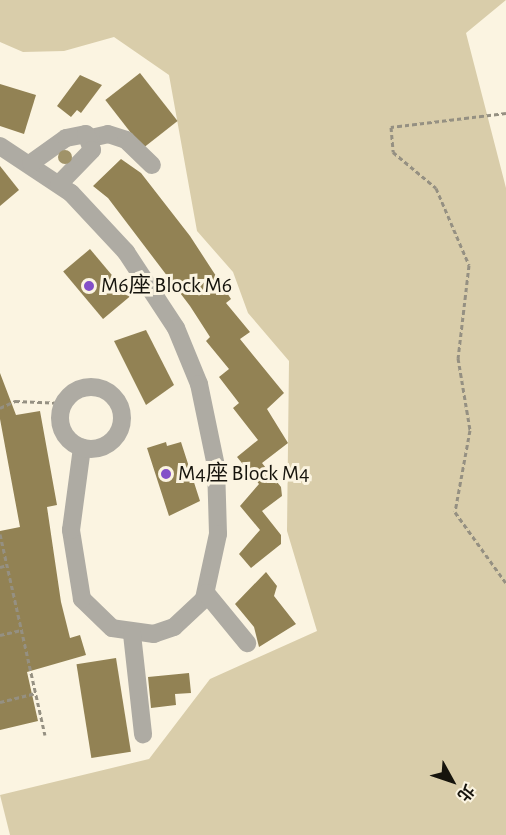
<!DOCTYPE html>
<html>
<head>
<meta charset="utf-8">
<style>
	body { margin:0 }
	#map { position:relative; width:506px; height:835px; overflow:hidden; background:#fbf4e1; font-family:"Alegreya Sans","Noto Sans TC",sans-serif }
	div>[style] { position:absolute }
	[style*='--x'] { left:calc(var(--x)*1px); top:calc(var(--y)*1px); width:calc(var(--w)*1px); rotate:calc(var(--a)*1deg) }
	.green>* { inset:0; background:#d9cdaa }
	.building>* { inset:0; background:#928254; transform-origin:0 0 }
	.path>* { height:3px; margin-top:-1.5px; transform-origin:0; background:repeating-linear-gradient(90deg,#959082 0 4.5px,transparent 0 7.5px) }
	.minor>* { height:18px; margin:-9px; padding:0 9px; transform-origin:9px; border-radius:9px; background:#aeaba3 }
	.minor>.ring { margin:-9px; padding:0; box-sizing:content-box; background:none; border:18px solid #aeaba3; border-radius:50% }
	.trees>* { width:14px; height:14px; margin:-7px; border-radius:50%; background:#a09369 }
	.dots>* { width:16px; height:16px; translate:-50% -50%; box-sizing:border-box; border:3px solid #fbf4e1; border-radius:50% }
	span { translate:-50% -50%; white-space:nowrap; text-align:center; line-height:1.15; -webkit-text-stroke:6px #fbf4e1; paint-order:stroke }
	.poi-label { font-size:22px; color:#16140d }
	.left { translate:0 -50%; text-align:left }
	.north { position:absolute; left:422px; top:751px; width:60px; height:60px; -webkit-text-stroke:4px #fbf4e1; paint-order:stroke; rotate:130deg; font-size:16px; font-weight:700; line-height:24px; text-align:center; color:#16140d }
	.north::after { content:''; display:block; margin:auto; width:21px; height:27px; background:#16140d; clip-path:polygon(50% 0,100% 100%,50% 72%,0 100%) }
</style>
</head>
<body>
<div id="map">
	<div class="green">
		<div style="clip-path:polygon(0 0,506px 0,466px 33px,506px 188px,506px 835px,10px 835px,0 795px,149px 759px,210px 679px,317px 631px,287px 531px,289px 361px,248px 313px,233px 272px,197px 231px,169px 75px,114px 37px,64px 51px,23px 52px,0 42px)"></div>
	</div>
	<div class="building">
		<div style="left:140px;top:73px;width:61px;height:44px;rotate:52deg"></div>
		<div style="clip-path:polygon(80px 75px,102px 85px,81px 113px,77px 110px,71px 117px,57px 106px)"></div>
		<div style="clip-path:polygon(0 84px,36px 95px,24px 134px,0 126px)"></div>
		<div style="clip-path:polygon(121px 159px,141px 173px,190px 236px,231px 299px,226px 303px,250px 332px,240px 339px,284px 393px,267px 409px,288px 443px,262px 463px,281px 487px,282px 496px,262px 511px,281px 535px,281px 544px,251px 568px,239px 554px,260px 530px,240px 506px,259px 484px,237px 457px,258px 440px,233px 408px,239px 403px,219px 377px,229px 369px,206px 341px,210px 337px,190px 306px,108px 198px,93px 186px)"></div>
		<div style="clip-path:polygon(0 166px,19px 190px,0 206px)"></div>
		<div style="left:90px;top:249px;width:62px;height:35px;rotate:50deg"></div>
		<div style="clip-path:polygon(146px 330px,174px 385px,146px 405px,114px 341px)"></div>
		<div style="clip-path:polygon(0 373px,16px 415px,40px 411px,57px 505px,47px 507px,61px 602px,70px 638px,80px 635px,86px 655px,27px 672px,38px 721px,0 730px,0 531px,20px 527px,0 419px)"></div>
		<div style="clip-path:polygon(166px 442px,167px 446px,181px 442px,200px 501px,169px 516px,147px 448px)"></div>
		<div style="clip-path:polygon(266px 572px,277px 586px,274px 596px,296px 624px,259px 647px,254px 627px,235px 604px)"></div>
		<div style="left:116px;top:658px;width:95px;height:40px;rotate:81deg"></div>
		<div style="clip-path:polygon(189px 673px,191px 693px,175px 694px,176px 705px,151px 708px,148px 677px)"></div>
	</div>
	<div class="path">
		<div style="--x:506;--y:113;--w:116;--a:173.1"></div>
		<div style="--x:391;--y:127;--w:25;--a:85"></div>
		<div style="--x:393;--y:152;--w:56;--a:39.9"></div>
		<div style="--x:436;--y:188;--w:84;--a:66.8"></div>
		<div style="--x:469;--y:265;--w:94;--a:96.7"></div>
		<div style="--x:458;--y:358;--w:73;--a:80.5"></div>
		<div style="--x:470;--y:430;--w:83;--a:100.4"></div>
		<div style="--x:455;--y:512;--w:87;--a:54.3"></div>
		<div style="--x:0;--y:408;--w:17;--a:-25"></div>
		<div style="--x:15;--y:401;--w:49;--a:2.3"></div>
		<div style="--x:0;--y:534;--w:206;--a:77.4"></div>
		<div style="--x:0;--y:567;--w:7;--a:-16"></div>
		<div style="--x:0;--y:635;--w:23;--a:-13"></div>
		<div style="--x:0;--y:702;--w:37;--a:-14"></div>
	</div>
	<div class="minor">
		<div style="--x:91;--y:138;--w:17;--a:-13"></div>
		<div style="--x:108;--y:134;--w:19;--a:18"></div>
		<div style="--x:126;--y:140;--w:36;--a:44"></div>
		<div style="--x:0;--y:146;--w:85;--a:33.5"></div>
		<div style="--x:71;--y:193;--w:81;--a:47"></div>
		<div style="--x:126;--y:252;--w:91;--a:56.7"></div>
		<div style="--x:176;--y:328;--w:61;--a:67.7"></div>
		<div style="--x:199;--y:384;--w:84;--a:78.3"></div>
		<div style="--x:216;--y:466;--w:68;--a:88.3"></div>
		<div style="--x:218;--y:534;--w:66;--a:102.2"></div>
		<div style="--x:204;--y:599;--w:41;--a:137"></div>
		<div style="--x:174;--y:627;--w:21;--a:161"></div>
		<div style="--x:154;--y:634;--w:42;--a:-171.9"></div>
		<div style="--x:112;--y:628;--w:42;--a:-136"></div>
		<div style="--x:82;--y:599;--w:70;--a:-99.1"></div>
		<div style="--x:71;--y:530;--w:83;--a:-82.4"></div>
		<div style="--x:31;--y:163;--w:43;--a:-35.5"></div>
		<div style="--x:66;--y:138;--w:20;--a:-11"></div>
		<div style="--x:86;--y:134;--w:17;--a:69"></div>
		<div style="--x:92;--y:150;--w:47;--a:134.1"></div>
		<div class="ring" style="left:60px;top:387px;width:44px;height:44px"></div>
		<div style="--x:206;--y:593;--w:65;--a:50.6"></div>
		<div style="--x:132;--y:634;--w:101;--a:83.7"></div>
	</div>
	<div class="trees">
		<div style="left:65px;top:157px"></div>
	</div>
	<div class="dots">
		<div style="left:89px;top:286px;background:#8450c8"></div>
		<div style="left:166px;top:474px;background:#8450c8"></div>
	</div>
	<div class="poi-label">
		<span class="left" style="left:101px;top:286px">M6座 Block M6</span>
		<span class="left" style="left:178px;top:474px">M4座 Block M4</span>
	</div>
	<div class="north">北</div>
</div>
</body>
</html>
